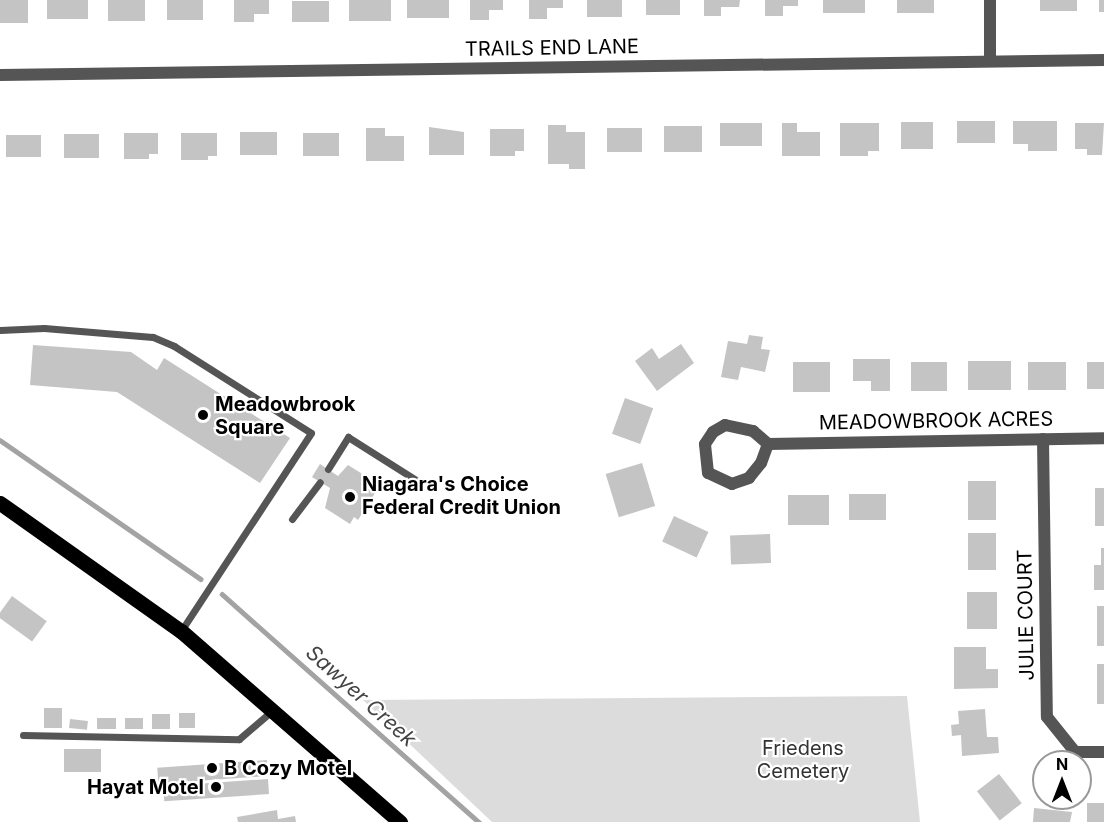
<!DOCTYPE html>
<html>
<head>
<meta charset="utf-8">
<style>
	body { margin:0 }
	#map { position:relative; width:1104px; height:822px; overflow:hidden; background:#fff; font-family:Inter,sans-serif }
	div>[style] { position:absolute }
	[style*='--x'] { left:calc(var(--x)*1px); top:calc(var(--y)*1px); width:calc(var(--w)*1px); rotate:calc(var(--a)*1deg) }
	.green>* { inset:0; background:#dcdcdc }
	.stream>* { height:4.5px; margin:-2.25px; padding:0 2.25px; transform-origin:2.25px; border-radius:2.25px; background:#a3a3a3 }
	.building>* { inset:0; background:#c4c4c4; transform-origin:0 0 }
	.lane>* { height:7px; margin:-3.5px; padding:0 3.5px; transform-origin:3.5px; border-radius:3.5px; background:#555 }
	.street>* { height:12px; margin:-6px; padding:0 6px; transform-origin:6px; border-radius:6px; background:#555 }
	.primary>* { height:15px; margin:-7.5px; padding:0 7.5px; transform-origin:7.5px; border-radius:7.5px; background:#000 }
	.dots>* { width:16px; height:16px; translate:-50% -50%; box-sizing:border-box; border:3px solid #fff; border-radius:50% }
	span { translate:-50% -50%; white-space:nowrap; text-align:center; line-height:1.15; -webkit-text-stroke:4.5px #fff; paint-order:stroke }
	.street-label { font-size:20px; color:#000 }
	.poi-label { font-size:20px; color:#000; font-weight:700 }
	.left { translate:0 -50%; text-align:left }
	.right { translate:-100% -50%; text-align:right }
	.park-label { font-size:20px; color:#333 }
	.water-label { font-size:21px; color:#444; font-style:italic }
	.north { position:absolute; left:1032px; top:750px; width:60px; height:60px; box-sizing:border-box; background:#fff; border:2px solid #999; border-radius:50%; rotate:0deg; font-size:16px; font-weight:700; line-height:24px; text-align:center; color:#000 }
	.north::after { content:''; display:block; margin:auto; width:21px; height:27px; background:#000; clip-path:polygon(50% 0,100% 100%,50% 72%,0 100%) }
</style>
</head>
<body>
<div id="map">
	<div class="green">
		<div style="clip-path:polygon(907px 696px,920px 822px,492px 822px,363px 700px)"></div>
	</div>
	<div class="stream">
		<div style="--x:0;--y:440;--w:244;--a:34.7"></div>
		<div style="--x:222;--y:594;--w:344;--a:41.6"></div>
	</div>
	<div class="building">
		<div style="left:0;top:0;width:28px;height:23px"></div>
		<div style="left:47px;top:0;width:41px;height:19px"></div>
		<div style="left:108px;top:0;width:37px;height:21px"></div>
		<div style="left:167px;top:0;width:36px;height:20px"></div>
		<div style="clip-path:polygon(234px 0,269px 0,269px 14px,254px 14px,254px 22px,234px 22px)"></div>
		<div style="left:349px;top:0;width:42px;height:21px"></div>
		<div style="left:407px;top:0;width:42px;height:18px"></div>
		<div style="clip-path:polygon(470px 0,503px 0,503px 10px,489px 10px,489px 20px,470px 20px)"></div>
		<div style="clip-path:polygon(529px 0,563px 0,563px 8px,547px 8px,547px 19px,529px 19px)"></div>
		<div style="left:587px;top:0;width:35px;height:17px"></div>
		<div style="left:646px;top:0;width:34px;height:15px"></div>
		<div style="clip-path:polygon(704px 0,740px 0,739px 7px,721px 7px,721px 16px,704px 16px)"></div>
		<div style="clip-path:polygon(765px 0,798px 0,798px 6px,783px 6px,783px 16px,765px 16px)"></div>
		<div style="left:823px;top:0;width:42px;height:13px"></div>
		<div style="left:897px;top:0;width:37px;height:13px"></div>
		<div style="left:1040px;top:0;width:37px;height:11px"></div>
		<div style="left:1099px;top:0;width:5px;height:12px"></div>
		<div style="left:292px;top:1px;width:37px;height:21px"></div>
		<div style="left:957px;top:121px;width:38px;height:22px"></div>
		<div style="clip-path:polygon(1013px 121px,1057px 121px,1057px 151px,1028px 151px,1028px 144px,1013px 144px)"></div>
		<div style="left:901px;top:122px;width:32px;height:27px"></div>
		<div style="left:720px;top:123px;width:42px;height:23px"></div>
		<div style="clip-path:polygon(782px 123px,797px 123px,797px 132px,820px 132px,820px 156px,782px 156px)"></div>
		<div style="clip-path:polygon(840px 123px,879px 123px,879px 151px,868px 151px,868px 156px,840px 156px)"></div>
		<div style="clip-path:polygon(1075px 123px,1104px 123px,1102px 155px,1087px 155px,1087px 149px,1075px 149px)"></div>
		<div style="clip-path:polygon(548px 125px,566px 125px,566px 132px,585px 132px,585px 169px,569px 169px,569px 164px,548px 164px)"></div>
		<div style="left:664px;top:126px;width:38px;height:26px"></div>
		<div style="clip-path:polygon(429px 127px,464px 132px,464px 155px,429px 155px)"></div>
		<div style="clip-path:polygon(366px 128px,385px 128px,385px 136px,404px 136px,404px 161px,366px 161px)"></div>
		<div style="left:607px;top:128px;width:35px;height:24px"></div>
		<div style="clip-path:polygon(490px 129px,524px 129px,524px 151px,515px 151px,515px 156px,490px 156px)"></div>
		<div style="left:240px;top:132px;width:37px;height:23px"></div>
		<div style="clip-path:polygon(124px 133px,158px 133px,158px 154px,149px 154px,149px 159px,124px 159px)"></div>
		<div style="clip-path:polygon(181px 133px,217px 133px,217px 156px,208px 156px,208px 160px,181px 160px)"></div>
		<div style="left:303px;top:133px;width:36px;height:23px"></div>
		<div style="left:64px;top:134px;width:35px;height:24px"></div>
		<div style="left:6px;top:135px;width:35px;height:22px"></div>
		<div style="clip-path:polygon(749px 335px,763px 337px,761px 349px,770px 350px,765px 372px,741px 367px,738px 380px,721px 377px,728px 341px,747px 344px)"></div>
		<div style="clip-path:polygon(681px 344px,694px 363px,657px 391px,635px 361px,652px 348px,659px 359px)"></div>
		<div style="clip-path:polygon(33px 345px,131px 352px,157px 370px,164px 358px,290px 438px,260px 483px,117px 392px,30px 385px)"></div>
		<div style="clip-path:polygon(853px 359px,890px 359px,890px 391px,871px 391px,871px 381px,853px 381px)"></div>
		<div style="left:968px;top:361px;width:43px;height:29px"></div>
		<div style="left:793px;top:362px;width:37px;height:30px"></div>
		<div style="left:911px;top:362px;width:36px;height:29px"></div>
		<div style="left:1028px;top:362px;width:38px;height:28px"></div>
		<div style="left:1087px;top:362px;width:17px;height:27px"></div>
		<div style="left:625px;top:398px;width:30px;height:38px;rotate:20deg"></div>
		<div style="left:642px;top:463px;width:45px;height:38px;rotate:73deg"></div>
		<div style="clip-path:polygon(320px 464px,338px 476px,348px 465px,380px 485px,358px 520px,354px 517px,350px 524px,325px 508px,330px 488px,312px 477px)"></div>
		<div style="left:968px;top:481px;width:28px;height:39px"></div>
		<div style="left:1095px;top:488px;width:9px;height:38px"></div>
		<div style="left:849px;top:494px;width:37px;height:26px"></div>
		<div style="left:788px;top:495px;width:41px;height:30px"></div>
		<div style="left:674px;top:516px;width:38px;height:28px;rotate:25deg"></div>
		<div style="left:968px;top:533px;width:28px;height:37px"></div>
		<div style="left:770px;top:534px;width:29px;height:40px;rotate:88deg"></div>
		<div style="clip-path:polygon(1101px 548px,1104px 548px,1104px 590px,1094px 590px,1094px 565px,1101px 565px)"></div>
		<div style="left:967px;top:592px;width:30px;height:37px"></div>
		<div style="left:12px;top:596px;width:43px;height:25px;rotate:36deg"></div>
		<div style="left:1097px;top:606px;width:7px;height:40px"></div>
		<div style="clip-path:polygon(954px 647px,986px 647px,986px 669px,998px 669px,998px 688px,954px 689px)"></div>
		<div style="left:1097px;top:664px;width:7px;height:40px"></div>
		<div style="left:44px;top:708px;width:18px;height:20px"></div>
		<div style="clip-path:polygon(985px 709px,987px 737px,998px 737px,999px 753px,962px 756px,961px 735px,952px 736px,951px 725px,959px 724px,958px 711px)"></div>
		<div style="left:179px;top:713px;width:16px;height:15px"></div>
		<div style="left:152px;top:714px;width:18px;height:15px"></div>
		<div style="left:97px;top:718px;width:19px;height:11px"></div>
		<div style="left:125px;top:718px;width:18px;height:11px"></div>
		<div style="left:70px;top:719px;width:18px;height:9px;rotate:6deg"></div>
		<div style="left:64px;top:749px;width:37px;height:23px"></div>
		<div style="left:267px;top:760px;width:16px;height:110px;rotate:86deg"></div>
		<div style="left:999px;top:774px;width:37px;height:28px;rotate:52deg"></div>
		<div style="left:268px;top:779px;width:15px;height:105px;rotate:86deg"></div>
		<div style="left:1087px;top:803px;width:17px;height:19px"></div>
		<div style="clip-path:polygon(1034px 808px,1072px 812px,1070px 822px,1033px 822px)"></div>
		<div style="clip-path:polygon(277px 810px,278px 819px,295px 816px,296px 822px,238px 822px,237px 817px)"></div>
	</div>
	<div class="lane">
		<div style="--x:0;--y:330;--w:44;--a:-2.6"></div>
		<div style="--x:44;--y:328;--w:109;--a:4.7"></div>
		<div style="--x:153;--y:337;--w:23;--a:23"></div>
		<div style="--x:174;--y:346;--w:162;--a:32.4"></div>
		<div style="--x:311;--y:433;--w:237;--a:123.3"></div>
		<div style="--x:328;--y:469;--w:38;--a:-58"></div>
		<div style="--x:348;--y:437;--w:80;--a:32.3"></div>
		<div style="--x:292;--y:519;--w:46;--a:-52.9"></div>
		<div style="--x:23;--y:735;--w:216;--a:1.1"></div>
		<div style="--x:239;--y:739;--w:45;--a:-40.5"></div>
	</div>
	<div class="street">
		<div style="--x:990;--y:0;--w:61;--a:90"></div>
		<div style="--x:0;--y:75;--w:1104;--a:-0.78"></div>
		<div style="--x:1043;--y:439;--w:278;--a:89.2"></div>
		<div style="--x:1047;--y:717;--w:45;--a:51.3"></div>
		<div style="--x:1075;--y:752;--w:29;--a:0"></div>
		<div style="--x:768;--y:444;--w:20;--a:110"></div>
		<div style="--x:761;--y:463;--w:19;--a:129"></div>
		<div style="--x:749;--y:478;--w:18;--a:161"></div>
		<div style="--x:732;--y:484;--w:26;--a:-155"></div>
		<div style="--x:708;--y:473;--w:29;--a:-96"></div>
		<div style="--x:705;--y:444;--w:14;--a:-56"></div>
		<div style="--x:713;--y:432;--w:14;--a:-30"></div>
		<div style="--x:725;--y:425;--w:29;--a:12"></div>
		<div style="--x:753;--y:431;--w:20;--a:41"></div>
		<div style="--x:768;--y:444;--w:336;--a:-1"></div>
	</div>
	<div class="primary">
		<div style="--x:0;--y:503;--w:222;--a:35.3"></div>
		<div style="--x:181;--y:631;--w:291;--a:41.1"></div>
	</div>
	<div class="dots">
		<div style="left:203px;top:415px;background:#000"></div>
		<div style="left:350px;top:497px;background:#000"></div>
		<div style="left:212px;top:768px;background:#000"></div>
		<div style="left:216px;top:787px;background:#000"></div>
	</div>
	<div class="street-label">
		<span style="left:552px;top:48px;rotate:-1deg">TRAILS END LANE</span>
		<span style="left:936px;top:421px;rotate:-1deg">MEADOWBROOK ACRES</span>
		<span style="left:1026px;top:615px;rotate:-91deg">JULIE COURT</span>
	</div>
	<div class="poi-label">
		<span class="left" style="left:215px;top:416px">Meadowbrook<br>Square</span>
		<span class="left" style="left:362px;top:496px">Niagara's Choice<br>Federal Credit Union</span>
		<span class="left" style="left:224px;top:768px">B Cozy Motel</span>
		<span class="right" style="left:204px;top:787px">Hayat Motel</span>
	</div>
	<div class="park-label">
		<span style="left:803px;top:760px">Friedens<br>Cemetery</span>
	</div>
	<div class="water-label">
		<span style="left:361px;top:696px;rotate:42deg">Sawyer Creek</span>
	</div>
	<div class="north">N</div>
</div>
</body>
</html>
